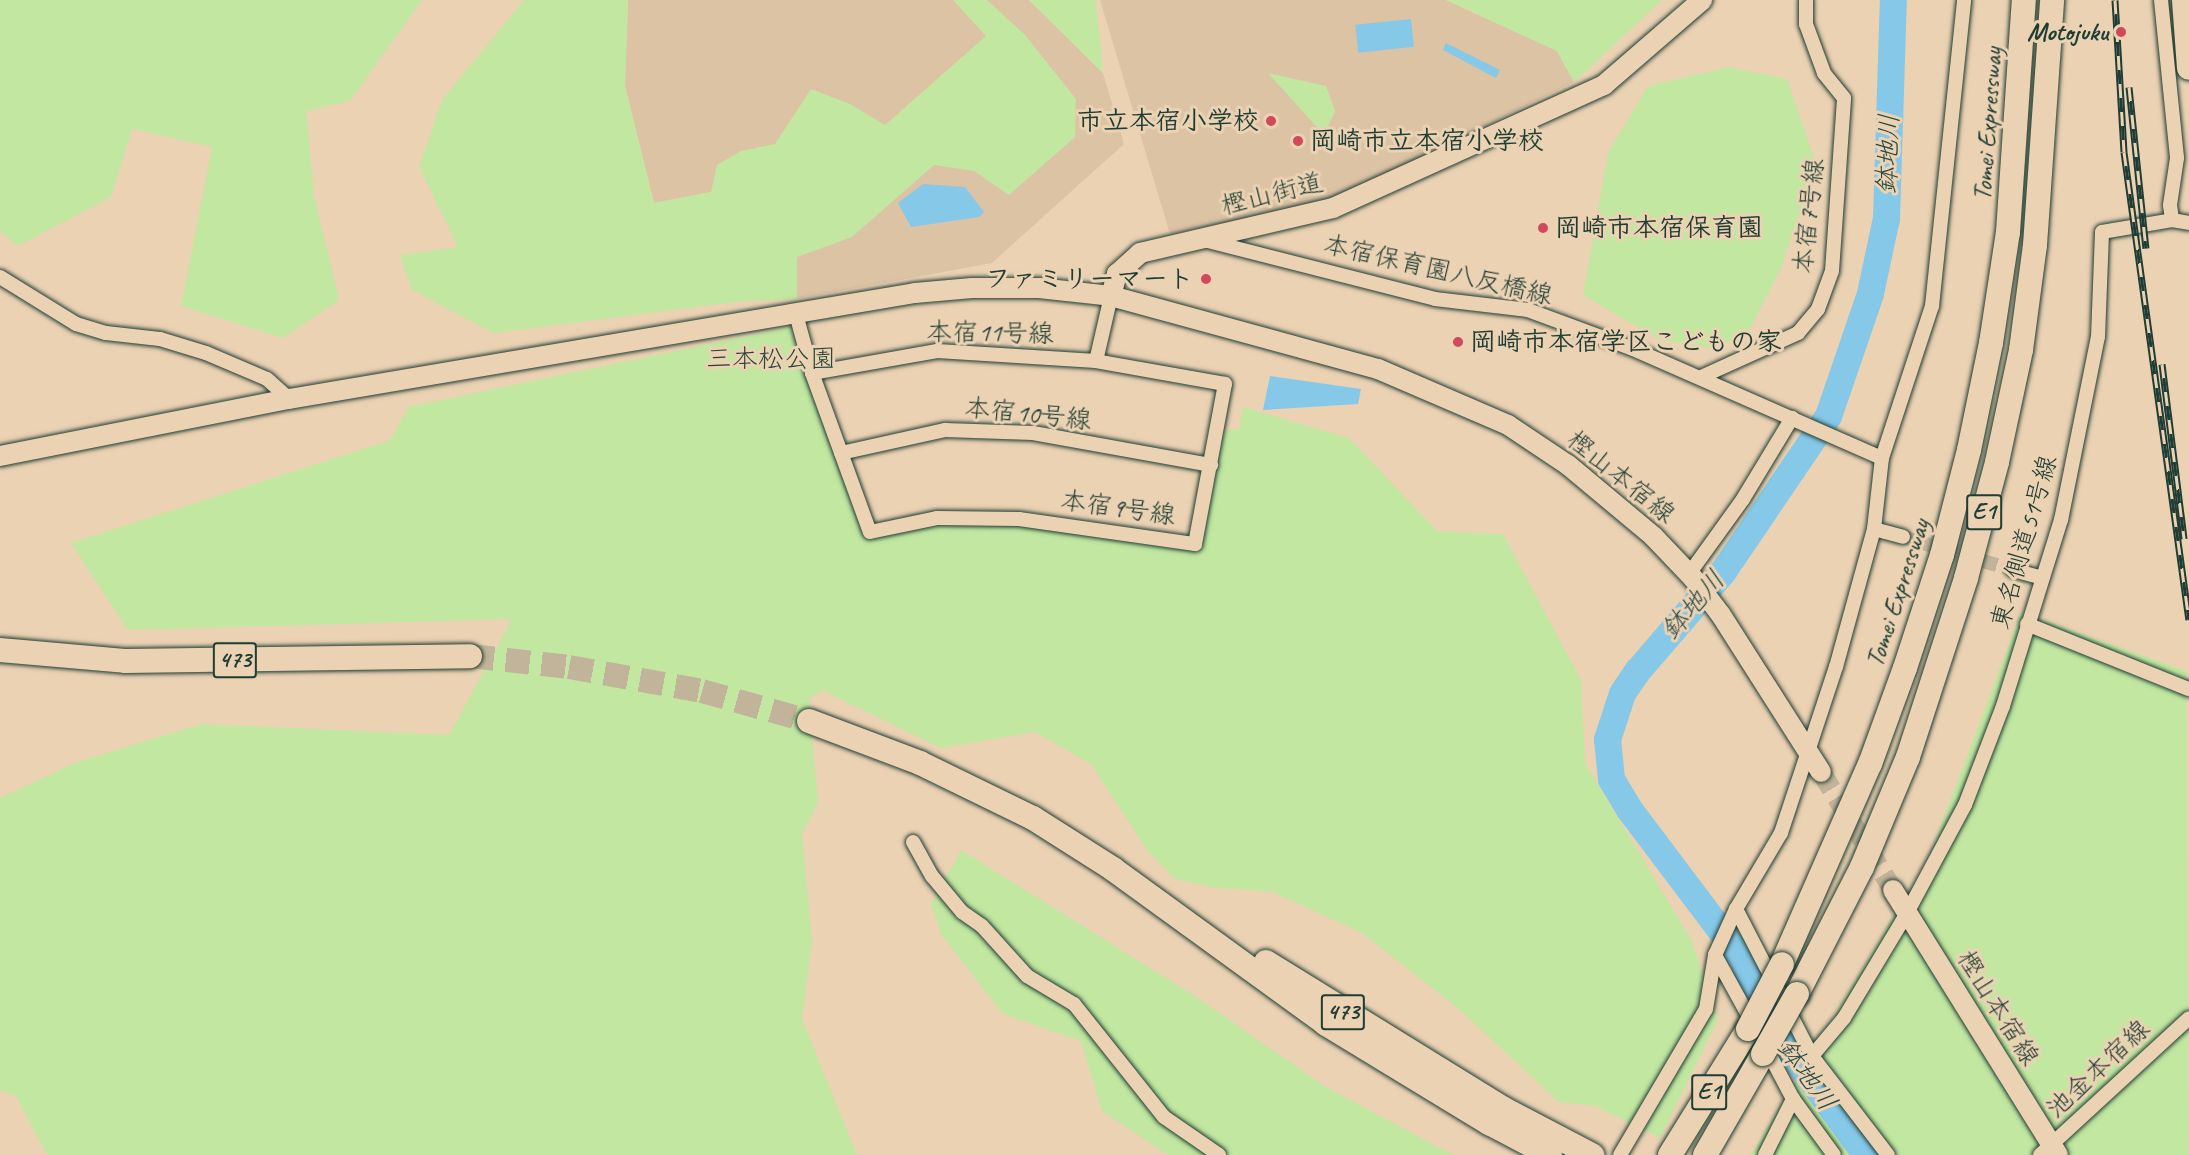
<!DOCTYPE html>
<html>
<head>
<meta charset="utf-8">
<style>
	body { margin:0 }
	#map { position:relative; width:2189px; height:1155px; overflow:hidden; background:#ebd2b3; font-family:Caveat,"Klee One",sans-serif }
	div>[style] { position:absolute }
	[style*='--x'] { left:calc(var(--x)*1px); top:calc(var(--y)*1px); width:calc(var(--w)*1px); rotate:calc(var(--a)*1deg) }
	.built>* { inset:0; background:#dcc3a4 }
	.green>* { inset:0; background:#c1e7a1 }
	.water>* { inset:0; background:#86c8e7; transform-origin:0 0 }
	.river>* { height:27px; margin:-13.5px; padding:0 13.5px; transform-origin:13.5px; border-radius:13.5px; background:#86c8e7 }
	.street-tunnel>* { height:14px; margin-top:-7px; transform-origin:0; background:repeating-linear-gradient(90deg,#c2b49a 0 14px,transparent 0 21px) }
	.secondary-tunnel>* { height:20px; margin-top:-10px; transform-origin:0; background:repeating-linear-gradient(90deg,#c2b49a 0 20px,transparent 0 30px) }
	.highway-tunnel>* { height:24px; margin-top:-12px; transform-origin:0; background:repeating-linear-gradient(90deg,#c2b49a 0 24px,transparent 0 36px) }
	.roads { filter:drop-shadow(0 0 2px #1f3d34) drop-shadow(0 0 2px #1f3d34) }
	.street>* { height:14px; margin:-7px; padding:0 7px; transform-origin:7px; border-radius:7px; background:#ebd2b3 }
	.secondary>* { height:20px; margin:-10px; padding:0 10px; transform-origin:10px; border-radius:10px; background:#ebd2b3 }
	.highway>* { height:24px; margin:-12px; padding:0 12px; transform-origin:12px; border-radius:12px; background:#ebd2b3 }
	.rail>* { height:7px; margin-top:-3.5px; transform-origin:0; background:repeating-linear-gradient(90deg,#ebd2b3 0 14px,#1f3d34 0 28px); box-sizing:border-box; border-block:2px solid #1f3d34 }
	.bridges { filter:drop-shadow(0 0 2px #1f3d34) drop-shadow(0 0 2px #1f3d34) }
	.highway-bridge>* { height:24px; margin:-12px; padding:0 12px; transform-origin:12px; border-radius:12px; background:#ebd2b3 }
	.dots>* { width:16px; height:16px; translate:-50% -50%; box-sizing:border-box; border:3px solid #ebd2b3; border-radius:50% }
	span { translate:-50% -50%; white-space:nowrap; text-align:center; line-height:1.15; -webkit-text-stroke:6px #ebd2b3; paint-order:stroke }
	.shield-label span { padding:2px 4px; background:#ebd2b3; border:2px solid; border-radius:4px; -webkit-text-stroke-width:0 }
	.shield-label { font-size:24px; color:#1f3d34; font-weight:700 }
	.poi-label { font-size:26px; color:#1f3d34; font-weight:700 }
	.right { translate:-100% -50%; text-align:right }
	.left { translate:0 -50%; text-align:left }
	.street-label { font-size:26px; color:#1f3d34 }
	.park-label { font-size:26px; color:#274639 }
	.water-label { font-size:27px; color:#294b46; font-style:italic }
</style>
</head>
<body>
<div id="map">
	<div class="built">
		<div style="clip-path:polygon(628px 0,1029px 0,1103px 73px,1124px 144px,992px 263px,797px 299px,711px 192px,654px 203px,625px 86px)"></div>
		<div style="clip-path:polygon(1100px 0,1446px 0,1557px 51px,1574px 82px,1336px 199px,1170px 234px)"></div>
	</div>
	<div class="green">
		<div style="clip-path:polygon(0 0,422px 0,350px 101px,306px 111px,314px 195px,339px 300px,283px 338px,181px 306px,212px 147px,132px 129px,111px 197px,18px 246px,0 231px)"></div>
		<div style="clip-path:polygon(524px 0,628px 0,625px 86px,654px 203px,711px 192px,717px 165px,741px 151px,775px 144px,811px 89px,850px 104px,885px 125px,986px 36px,953px 0,987px 0,1025px 35px,1076px 99px,1075px 137px,1009px 195px,974px 171px,934px 165px,852px 237px,797px 257px,797px 299px,743px 301px,494px 333px,412px 290px,400px 255px,458px 247px,419px 167px,442px 100px)"></div>
		<div style="clip-path:polygon(1029px 0,1096px 0,1103px 73px)"></div>
		<div style="clip-path:polygon(1446px 0,1662px 0,1574px 82px,1557px 51px)"></div>
		<div style="clip-path:polygon(1729px 67px,1787px 79px,1816px 164px,1781px 268px,1749px 331px,1716px 349px,1660px 340px,1583px 295px,1608px 153px,1648px 86px)"></div>
		<div style="clip-path:polygon(1268px 73px,1326px 86px,1335px 111px,1324px 135px)"></div>
		<div style="clip-path:polygon(791px 327px,810px 390px,867px 536px,936px 524px,1019px 524px,1198px 550px,1222px 431px,1239px 429px,1243px 407px,1349px 438px,1437px 531px,1503px 534px,1581px 680px,1585px 763px,1692px 941px,1718px 1019px,1660px 1138px,1595px 1106px,1559px 1102px,1459px 1009px,1362px 933px,1273px 892px,1212px 887px,1175px 879px,1147px 850px,1091px 764px,1035px 732px,941px 748px,822px 690px,809px 699px,818px 803px,802px 834px,812px 942px,802px 1019px,857px 1155px,47px 1155px,16px 1096px,0 1090px,0 798px,77px 762px,201px 724px,449px 735px,512px 619px,128px 630px,71px 543px,391px 440px,408px 407px)"></div>
		<div style="clip-path:polygon(2021px 612px,2186px 671px,2189px 1155px,1751px 1155px,1929px 857px)"></div>
		<div style="clip-path:polygon(961px 850px,1195px 996px,1326px 1087px,1453px 1155px,1168px 1155px,1102px 1111px,1081px 1041px,1003px 1014px,941px 934px,931px 904px)"></div>
	</div>
	<div class="water">
		<div style="left:1411px;top:19px;width:28px;height:56px;rotate:84deg"></div>
		<div style="clip-path:polygon(1446px 43px,1500px 70px,1496px 78px,1443px 50px)"></div>
		<div style="clip-path:polygon(923px 184px,965px 187px,984px 212px,979px 217px,911px 227px,898px 203px)"></div>
		<div style="clip-path:polygon(1270px 376px,1361px 389px,1358px 404px,1263px 410px)"></div>
	</div>
	<div class="river">
		<div style="--x:1866;--y:1155;--w:171;--a:-126.2"></div>
		<div style="--x:1765;--y:1017;--w:62;--a:-111.6"></div>
		<div style="--x:1742;--y:959;--w:188;--a:-127"></div>
		<div style="--x:1629;--y:809;--w:35;--a:-121"></div>
		<div style="--x:1611;--y:779;--w:40;--a:-95.7"></div>
		<div style="--x:1607;--y:739;--w:48;--a:-71.9"></div>
		<div style="--x:1622;--y:693;--w:27;--a:-56"></div>
		<div style="--x:1637;--y:671;--w:132;--a:-49.3"></div>
		<div style="--x:1723;--y:571;--w:187;--a:-55.9"></div>
		<div style="--x:1828;--y:416;--w:130;--a:-71.1"></div>
		<div style="--x:1870;--y:293;--w:77;--a:-78"></div>
		<div style="--x:1886;--y:218;--w:218;--a:-88.2"></div>
	</div>
	<div class="street-tunnel">
		<div style="--x:1903;--y:537;--w:115;--a:16.7"></div>
	</div>
	<div class="secondary-tunnel">
		<div style="--x:1821;--y:772;--w:138;--a:58.6"></div>
	</div>
	<div class="highway-tunnel">
		<div style="--x:470;--y:656;--w:100;--a:6.3"></div>
		<div style="--x:569;--y:667;--w:135;--a:10.2"></div>
		<div style="--x:702;--y:691;--w:111;--a:15.7"></div>
	</div>
	<div class="roads">
		<div class="street">
			<div style="--x:2161;--y:0;--w:159;--a:84.2"></div>
			<div style="--x:2177;--y:158;--w:48;--a:98.5"></div>
			<div style="--x:2170;--y:205;--w:15;--a:82"></div>
			<div style="--x:1204;--y:240;--w:238;--a:14.3"></div>
			<div style="--x:1435;--y:299;--w:94;--a:6.7"></div>
			<div style="--x:1528;--y:310;--w:110;--a:20.3"></div>
			<div style="--x:1631;--y:348;--w:274;--a:23.7"></div>
			<div style="--x:0;--y:277;--w:89;--a:31.7"></div>
			<div style="--x:76;--y:324;--w:31;--a:17"></div>
			<div style="--x:106;--y:333;--w:54;--a:6.3"></div>
			<div style="--x:160;--y:339;--w:48;--a:16.9"></div>
			<div style="--x:206;--y:353;--w:66;--a:23.1"></div>
			<div style="--x:267;--y:379;--w:30;--a:42"></div>
			<div style="--x:796;--y:314;--w:61;--a:74.8"></div>
			<div style="--x:812;--y:373;--w:169;--a:70"></div>
			<div style="--x:870;--y:532;--w:68;--a:-11.8"></div>
			<div style="--x:937;--y:518;--w:82;--a:0.7"></div>
			<div style="--x:1019;--y:519;--w:178;--a:8.1"></div>
			<div style="--x:1195;--y:544;--w:163;--a:-79.4"></div>
			<div style="--x:1225;--y:384;--w:131;--a:-169.9"></div>
			<div style="--x:1096;--y:361;--w:159;--a:-176.4"></div>
			<div style="--x:937;--y:351;--w:127;--a:170"></div>
			<div style="--x:1096;--y:361;--w:67;--a:-77"></div>
			<div style="--x:1701;--y:377;--w:107;--a:-24.4"></div>
			<div style="--x:1798;--y:333;--w:31;--a:-50"></div>
			<div style="--x:1818;--y:309;--w:40;--a:-69.8"></div>
			<div style="--x:1832;--y:271;--w:173;--a:-86"></div>
			<div style="--x:1844;--y:98;--w:32;--a:-129"></div>
			<div style="--x:1824;--y:73;--w:52;--a:-110.2"></div>
			<div style="--x:1806;--y:24;--w:24;--a:-90"></div>
			<div style="--x:841;--y:453;--w:107;--a:-12.5"></div>
			<div style="--x:945;--y:430;--w:88;--a:2"></div>
			<div style="--x:1033;--y:433;--w:181;--a:10.2"></div>
			<div style="--x:1874;--y:529;--w:30;--a:15"></div>
			<div style="--x:2013;--y:570;--w:30;--a:15"></div>
			<div style="--x:1689;--y:574;--w:92;--a:-54.2"></div>
			<div style="--x:1743;--y:499;--w:95;--a:-58.8"></div>
			<div style="--x:2027;--y:624;--w:175;--a:21.9"></div>
			<div style="--x:913;--y:842;--w:39;--a:61"></div>
			<div style="--x:932;--y:876;--w:47;--a:50.2"></div>
			<div style="--x:962;--y:912;--w:24;--a:35"></div>
			<div style="--x:982;--y:926;--w:67;--a:48"></div>
			<div style="--x:1027;--y:976;--w:55;--a:30.8"></div>
			<div style="--x:1074;--y:1004;--w:144;--a:51.5"></div>
			<div style="--x:1164;--y:1117;--w:67;--a:34.6"></div>
			<div style="--x:1736;--y:909;--w:165;--a:62.7"></div>
			<div style="--x:1812;--y:1056;--w:125;--a:52.5"></div>
			<div style="--x:1715;--y:955;--w:79;--a:61.2"></div>
			<div style="--x:1765;--y:1046;--w:60;--a:62.2"></div>
			<div style="--x:1793;--y:1099;--w:69;--a:53.8"></div>
			<div style="--x:1812;--y:1056;--w:50;--a:-49.9"></div>
			<div style="--x:1844;--y:1018;--w:122;--a:-59"></div>
			<div style="--x:1907;--y:913;--w:123;--a:-61.8"></div>
			<div style="--x:1965;--y:805;--w:106;--a:-69"></div>
			<div style="--x:2003;--y:706;--w:195;--a:-72.7"></div>
			<div style="--x:2061;--y:520;--w:187;--a:-78.6"></div>
			<div style="--x:2098;--y:337;--w:105;--a:-87.8"></div>
			<div style="--x:2102;--y:232;--w:71;--a:-9.7"></div>
			<div style="--x:2172;--y:220;--w:17;--a:10"></div>
			<div style="--x:1620;--y:1155;--w:169;--a:-59.5"></div>
			<div style="--x:1706;--y:1009;--w:55;--a:-80.5"></div>
			<div style="--x:1715;--y:955;--w:51;--a:-65.5"></div>
			<div style="--x:1736;--y:909;--w:88;--a:-59.4"></div>
			<div style="--x:1781;--y:833;--w:175;--a:-71.7"></div>
			<div style="--x:1836;--y:667;--w:143;--a:-74.6"></div>
			<div style="--x:1874;--y:529;--w:71;--a:-83.6"></div>
			<div style="--x:1882;--y:458;--w:160;--a:-71.8"></div>
			<div style="--x:1932;--y:306;--w:308;--a:-84"></div>
			<div style="--x:1765;--y:1155;--w:63;--a:-63.4"></div>
			<div style="--x:2040;--y:1155;--w:202;--a:-42.6"></div>
		</div>
		<div class="secondary">
			<div style="--x:1111;--y:296;--w:23;--a:-75"></div>
			<div style="--x:1117;--y:274;--w:31;--a:-42"></div>
			<div style="--x:1140;--y:253;--w:198;--a:-13.1"></div>
			<div style="--x:1333;--y:208;--w:298;--a:-24.4"></div>
			<div style="--x:1604;--y:85;--w:130;--a:-40.9"></div>
			<div style="--x:0;--y:456;--w:295;--a:-11.2"></div>
			<div style="--x:289;--y:399;--w:635;--a:-9.61"></div>
			<div style="--x:915;--y:293;--w:57;--a:-5"></div>
			<div style="--x:972;--y:288;--w:67;--a:0"></div>
			<div style="--x:1039;--y:288;--w:72;--a:6.3"></div>
			<div style="--x:1111;--y:296;--w:277;--a:15.3"></div>
			<div style="--x:1378;--y:369;--w:142;--a:23.3"></div>
			<div style="--x:1508;--y:425;--w:72;--a:33.7"></div>
			<div style="--x:1568;--y:465;--w:111;--a:39.9"></div>
			<div style="--x:1653;--y:536;--w:58;--a:46.4"></div>
			<div style="--x:1693;--y:578;--w:46;--a:52.9"></div>
			<div style="--x:1721;--y:615;--w:186;--a:57.5"></div>
			<div style="--x:1893;--y:890;--w:312;--a:58.1"></div>
		</div>
		<div class="highway">
			<div style="--x:2184;--y:0;--w:68;--a:85.8"></div>
			<div style="--x:0;--y:650;--w:125;--a:5"></div>
			<div style="--x:125;--y:661;--w:345;--a:-0.8"></div>
			<div style="--x:809;--y:721;--w:119;--a:20.7"></div>
			<div style="--x:920;--y:763;--w:126;--a:26"></div>
			<div style="--x:1033;--y:818;--w:95;--a:32.5"></div>
			<div style="--x:1113;--y:869;--w:263;--a:36"></div>
			<div style="--x:1326;--y:1024;--w:191;--a:31.3"></div>
			<div style="--x:1489;--y:1123;--w:69;--a:27.7"></div>
			<div style="--x:1266;--y:962;--w:278;--a:31.7"></div>
			<div style="--x:1502;--y:1108;--w:102;--a:27.6"></div>
			<div style="--x:1782;--y:964;--w:219;--a:-66.3"></div>
			<div style="--x:1870;--y:764;--w:102;--a:-70"></div>
			<div style="--x:1905;--y:668;--w:119;--a:-71.9"></div>
			<div style="--x:1942;--y:555;--w:108;--a:-75.6"></div>
			<div style="--x:1969;--y:450;--w:109;--a:-78.4"></div>
			<div style="--x:1991;--y:343;--w:112;--a:-81.3"></div>
			<div style="--x:2008;--y:232;--w:233;--a:-86.1"></div>
			<div style="--x:1797;--y:994;--w:143;--a:-62.9"></div>
			<div style="--x:1862;--y:867;--w:119;--a:-67.3"></div>
			<div style="--x:1908;--y:757;--w:188;--a:-72"></div>
			<div style="--x:1966;--y:578;--w:120;--a:-75"></div>
			<div style="--x:1997;--y:462;--w:115;--a:-77.9"></div>
			<div style="--x:2021;--y:350;--w:106;--a:-82.4"></div>
			<div style="--x:2035;--y:245;--w:246;--a:-86"></div>
			<div style="--x:1670;--y:1155;--w:148;--a:-58.2"></div>
			<div style="--x:1705;--y:1155;--w:116;--a:-60.1"></div>
		</div>
	</div>
	<div class="rail">
		<div style="--x:2115;--y:0;--w:152;--a:86.6"></div>
		<div style="--x:2124;--y:152;--w:472;--a:82.1"></div>
		<div style="--x:2129;--y:87;--w:162;--a:84"></div>
		<div style="--x:2162;--y:364;--w:176;--a:82.8"></div>
	</div>
	<div class="bridges">
		<div class="highway-bridge">
			<div style="--x:1748;--y:1029;--w:73;--a:-62.4"></div>
			<div style="--x:1763;--y:1054;--w:69;--a:-60.5"></div>
		</div>
	</div>
	<div class="dots">
		<div style="left:2121px;top:32px;background:#d1495b"></div>
		<div style="left:1271px;top:121px;background:#d1495b"></div>
		<div style="left:1298px;top:141px;background:#d1495b"></div>
		<div style="left:1543px;top:228px;background:#d1495b"></div>
		<div style="left:1206px;top:279px;background:#d1495b"></div>
		<div style="left:1458px;top:342px;background:#d1495b"></div>
	</div>
	<div class="shield-label">
		<span style="left:1984px;top:512px">E1</span>
		<span style="left:235px;top:660px">473</span>
		<span style="left:1343px;top:1012px">473</span>
		<span style="left:1709px;top:1092px">E1</span>
	</div>
	<div class="poi-label">
		<span class="right" style="left:2108px;top:32px">Motojuku</span>
		<span class="right" style="left:1259px;top:121px">市立本宿小学校</span>
		<span class="left" style="left:1310px;top:141px">岡崎市立本宿小学校</span>
		<span class="left" style="left:1555px;top:228px">岡崎市本宿保育園</span>
		<span class="right" style="left:1194px;top:279px">ファミリーマート</span>
		<span class="left" style="left:1470px;top:342px">岡崎市本宿学区こどもの家</span>
	</div>
	<div class="street-label">
		<span style="left:1988px;top:124px;rotate:-86deg">Tomei Expressway</span>
		<span style="left:1272px;top:194px;rotate:-14deg">樫山街道</span>
		<span style="left:1809px;top:216px;rotate:-84deg">本宿7号線</span>
		<span style="left:1438px;top:270px;rotate:13deg">本宿保育園八反橋線</span>
		<span style="left:990px;top:333px;rotate:1deg">本宿11号線</span>
		<span style="left:1028px;top:414px;rotate:6deg">本宿10号線</span>
		<span style="left:1621px;top:477px;rotate:39deg">樫山本宿線</span>
		<span style="left:1118px;top:508px;rotate:8deg">本宿9号線</span>
		<span style="left:2024px;top:542px;rotate:-74deg">東名側道51号線</span>
		<span style="left:1898px;top:593px;rotate:-72deg">Tomei Expressway</span>
		<span style="left:1998px;top:1008px;rotate:58deg">樫山本宿線</span>
		<span style="left:2098px;top:1069px;rotate:-43deg">池金本宿線</span>
	</div>
	<div class="park-label">
		<span style="left:771px;top:359px">三本松公園</span>
	</div>
	<div class="water-label">
		<span style="left:1888px;top:154px;rotate:-88deg">鉢地川</span>
		<span style="left:1693px;top:605px;rotate:-49deg">鉢地川</span>
		<span style="left:1807px;top:1075px;rotate:54deg">鉢地川</span>
	</div>
</div>
</body>
</html>
